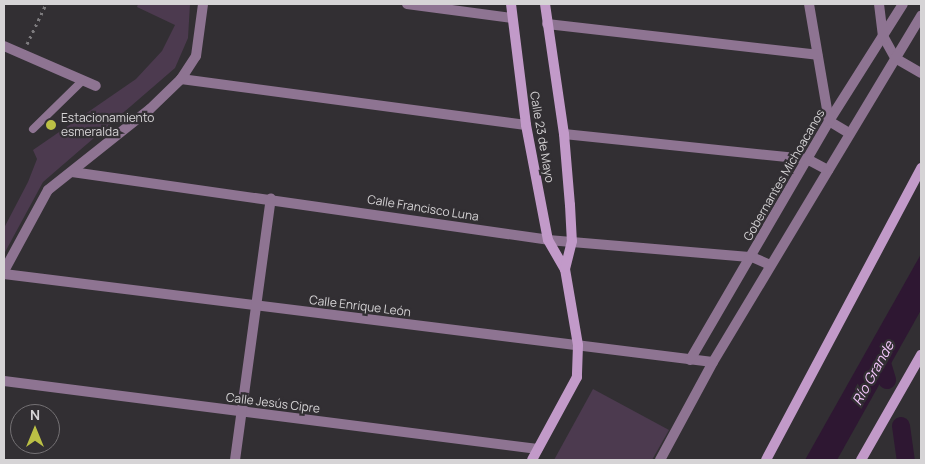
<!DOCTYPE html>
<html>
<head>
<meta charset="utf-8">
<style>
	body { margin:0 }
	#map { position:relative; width:925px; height:464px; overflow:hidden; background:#322f33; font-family:Manrope,sans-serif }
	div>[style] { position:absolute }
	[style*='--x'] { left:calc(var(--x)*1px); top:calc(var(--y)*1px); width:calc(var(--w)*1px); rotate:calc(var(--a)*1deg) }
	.green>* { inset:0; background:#4c3a4f }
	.water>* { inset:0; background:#2e1732 }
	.canal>* { height:18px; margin:-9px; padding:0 9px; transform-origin:9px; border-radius:9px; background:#2e1732 }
	.path>* { height:3px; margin-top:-1.5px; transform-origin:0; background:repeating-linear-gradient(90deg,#7d7b7e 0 2.5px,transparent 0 6.5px) }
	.lane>* { height:8px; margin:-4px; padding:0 4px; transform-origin:4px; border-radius:4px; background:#8e7492 }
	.street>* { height:10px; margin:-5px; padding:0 5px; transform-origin:5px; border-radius:5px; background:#8e7492 }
	.secondary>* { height:10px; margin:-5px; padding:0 5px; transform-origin:5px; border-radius:5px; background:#c29ac9 }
	.dots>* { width:14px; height:14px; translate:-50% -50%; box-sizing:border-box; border:2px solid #322f33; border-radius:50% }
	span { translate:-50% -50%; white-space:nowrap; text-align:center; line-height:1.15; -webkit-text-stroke:4.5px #322f33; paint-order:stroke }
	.poi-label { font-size:12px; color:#d6d4d6 }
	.left { translate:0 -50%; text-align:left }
	.street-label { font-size:12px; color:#d6d4d6 }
	.water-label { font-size:14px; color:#f4c6fc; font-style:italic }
	.frame { position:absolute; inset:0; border:5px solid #d6d4d6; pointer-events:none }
	.north { position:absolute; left:10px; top:404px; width:50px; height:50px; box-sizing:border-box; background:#322f33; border:1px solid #747174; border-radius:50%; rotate:0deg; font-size:14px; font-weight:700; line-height:20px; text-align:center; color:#d6d4d6 }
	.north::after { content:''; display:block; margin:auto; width:18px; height:22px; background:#bbc045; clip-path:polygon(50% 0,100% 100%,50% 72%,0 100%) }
</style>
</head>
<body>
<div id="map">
	<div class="green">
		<div style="clip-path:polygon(138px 4px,190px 4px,188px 38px,175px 68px,43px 182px,4px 254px,4px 228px,28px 182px,37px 159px,33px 150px,136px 79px,162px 51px,175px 25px,137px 7px)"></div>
		<div style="clip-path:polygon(593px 389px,669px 430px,652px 460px,554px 460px)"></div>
	</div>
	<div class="water">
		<div style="clip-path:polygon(921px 254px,921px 310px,837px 460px,805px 460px)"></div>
	</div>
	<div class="canal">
		<div style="--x:881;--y:360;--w:21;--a:73"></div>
		<div style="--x:901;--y:426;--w:34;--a:82"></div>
	</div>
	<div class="path">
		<div style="--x:27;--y:44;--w:44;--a:-64.6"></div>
	</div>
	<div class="lane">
		<div style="--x:33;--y:129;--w:70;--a:-44.4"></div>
	</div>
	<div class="street">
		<div style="--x:407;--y:4;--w:106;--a:7.6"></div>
		<div style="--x:809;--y:4;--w:119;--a:80.3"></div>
		<div style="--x:829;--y:121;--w:23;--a:31"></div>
		<div style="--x:879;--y:4;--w:32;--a:83"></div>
		<div style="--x:883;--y:36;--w:25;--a:61"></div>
		<div style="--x:895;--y:58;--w:30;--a:30"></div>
		<div style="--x:547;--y:24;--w:272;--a:6.5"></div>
		<div style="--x:4;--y:46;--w:100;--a:23.5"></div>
		<div style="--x:181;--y:79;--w:348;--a:7.6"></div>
		<div style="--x:564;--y:134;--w:244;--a:5.9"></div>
		<div style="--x:807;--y:159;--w:24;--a:28"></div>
		<div style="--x:72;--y:172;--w:481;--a:8.1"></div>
		<div style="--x:548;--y:240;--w:205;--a:4.8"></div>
		<div style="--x:752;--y:257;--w:20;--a:24"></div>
		<div style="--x:4;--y:271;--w:92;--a:-61.5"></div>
		<div style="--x:48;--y:190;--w:130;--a:-38.5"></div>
		<div style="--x:150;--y:109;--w:43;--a:-44.1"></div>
		<div style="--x:181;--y:79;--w:27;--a:-57"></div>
		<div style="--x:196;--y:56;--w:52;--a:-82.3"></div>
		<div style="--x:4;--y:274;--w:714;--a:7.08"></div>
		<div style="--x:690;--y:360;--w:276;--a:-59.8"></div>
		<div style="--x:829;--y:121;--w:138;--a:-57.7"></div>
		<div style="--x:4;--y:381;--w:538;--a:7.26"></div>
		<div style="--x:235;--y:460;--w:264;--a:-82.2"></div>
		<div style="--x:660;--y:460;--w:111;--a:-61.6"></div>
		<div style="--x:713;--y:362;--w:404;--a:-59"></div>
	</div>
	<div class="secondary">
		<div style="--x:511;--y:4;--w:122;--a:82.9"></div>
		<div style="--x:526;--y:125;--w:117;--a:79.2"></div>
		<div style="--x:548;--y:240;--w:34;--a:60"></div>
		<div style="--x:565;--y:269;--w:77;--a:80.3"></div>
		<div style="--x:578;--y:345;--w:32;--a:92"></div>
		<div style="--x:577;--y:377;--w:94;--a:118.5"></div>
		<div style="--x:545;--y:4;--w:131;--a:81.7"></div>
		<div style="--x:564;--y:134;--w:71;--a:85.2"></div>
		<div style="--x:570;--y:205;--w:36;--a:87"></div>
		<div style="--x:572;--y:241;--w:29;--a:104"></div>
		<div style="--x:766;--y:460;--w:331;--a:-62"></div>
		<div style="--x:861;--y:460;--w:121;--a:-60.3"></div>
	</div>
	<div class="dots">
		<div style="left:51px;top:125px;background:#bbc045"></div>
	</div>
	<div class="poi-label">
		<span class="left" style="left:61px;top:125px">Estacionamiento<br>esmeralda</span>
	</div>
	<div class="street-label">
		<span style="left:542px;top:137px;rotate:80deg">Calle 23 de Mayo</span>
		<span style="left:784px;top:175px;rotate:-60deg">Gobernantes Michoacanos</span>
		<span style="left:423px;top:208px;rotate:9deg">Calle Francisco Luna</span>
		<span style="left:360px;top:306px;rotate:7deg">Calle Enrique León</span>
		<span style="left:273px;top:403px;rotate:7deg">Calle Jesús Cipre</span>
	</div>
	<div class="water-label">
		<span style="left:873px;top:373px;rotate:-61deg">Río Grande</span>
	</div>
	<div class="frame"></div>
	<div class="north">N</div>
</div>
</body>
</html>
